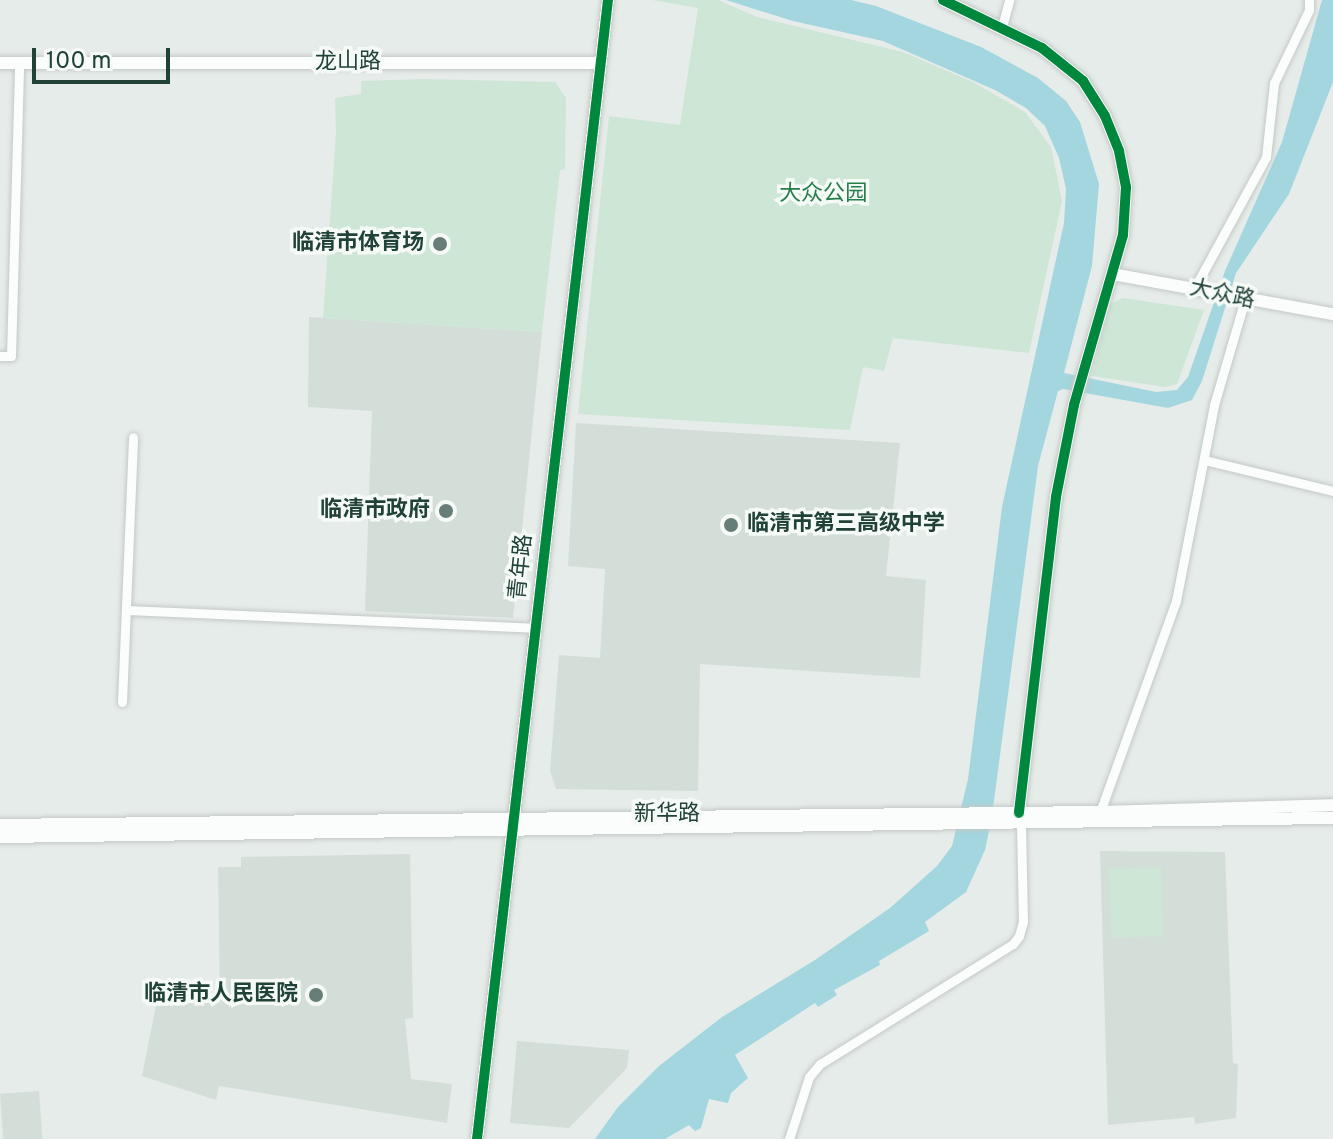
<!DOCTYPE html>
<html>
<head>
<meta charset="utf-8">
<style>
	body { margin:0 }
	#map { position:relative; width:1333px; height:1139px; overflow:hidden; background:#e6ece9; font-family:Overpass,"Noto Sans SC",sans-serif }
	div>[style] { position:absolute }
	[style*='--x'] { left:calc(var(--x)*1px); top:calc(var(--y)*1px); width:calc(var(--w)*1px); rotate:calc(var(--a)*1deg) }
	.built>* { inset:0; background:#d3ded9; transform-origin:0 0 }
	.green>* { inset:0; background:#cee6d5; transform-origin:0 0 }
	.water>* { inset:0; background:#a3d6de }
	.roads { filter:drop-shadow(0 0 2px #c3c9c6) drop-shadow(0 0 2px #c3c9c6) }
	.street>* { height:9px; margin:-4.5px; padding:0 4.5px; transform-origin:4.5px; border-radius:4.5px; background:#fbfcfc }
	.secondary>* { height:12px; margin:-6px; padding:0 6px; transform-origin:6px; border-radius:6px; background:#fbfcfc }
	.cycleway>* { height:10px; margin:-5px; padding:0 5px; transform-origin:5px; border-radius:5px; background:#00873e }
	.dots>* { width:22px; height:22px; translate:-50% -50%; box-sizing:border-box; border:4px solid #f5faf7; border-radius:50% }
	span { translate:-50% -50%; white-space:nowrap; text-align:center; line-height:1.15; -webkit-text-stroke:7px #f5faf7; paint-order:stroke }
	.street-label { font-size:22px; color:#214239 }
	.park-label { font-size:22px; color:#267e49 }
	.poi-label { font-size:22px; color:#214239; font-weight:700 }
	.right { translate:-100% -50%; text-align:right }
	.left { translate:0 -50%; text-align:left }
	.scale { position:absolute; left:32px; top:48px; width:138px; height:36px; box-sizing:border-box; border:4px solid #214239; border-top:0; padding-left:10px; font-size:24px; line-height:28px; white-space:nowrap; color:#214239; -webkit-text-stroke:6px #f5faf7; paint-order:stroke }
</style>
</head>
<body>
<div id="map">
	<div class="built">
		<div style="clip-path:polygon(309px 317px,542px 332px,513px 618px,365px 611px,372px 411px,308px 407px)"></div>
		<div style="clip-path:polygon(576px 423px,900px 443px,886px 576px,926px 580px,920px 678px,700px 664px,698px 791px,556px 789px,550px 771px,559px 655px,600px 658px,605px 569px,568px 566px)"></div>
		<div style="clip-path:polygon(1100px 851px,1225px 852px,1233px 1063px,1238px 1064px,1236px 1118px,1195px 1124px,1194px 1117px,1108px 1125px)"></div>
		<div style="clip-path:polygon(410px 854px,413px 1018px,405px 1019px,411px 1079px,452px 1084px,447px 1123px,219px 1086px,216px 1100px,142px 1076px,160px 985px,191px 984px,220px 1003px,218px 867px,241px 867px,241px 857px)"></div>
		<div style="clip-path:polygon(517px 1041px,629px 1050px,627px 1068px,569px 1128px,510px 1123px)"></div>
		<div style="left:39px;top:1091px;width:48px;height:39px;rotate:86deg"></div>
	</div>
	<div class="green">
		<div style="clip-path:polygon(652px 0,718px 0,757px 17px,903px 52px,973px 82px,1025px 112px,1051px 147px,1062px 201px,1029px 353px,893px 338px,884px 371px,863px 367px,850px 430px,578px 414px,609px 116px,680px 125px,698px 8px)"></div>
		<div style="clip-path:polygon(426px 79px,555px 82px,566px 98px,565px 169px,560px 170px,542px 332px,323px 318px,336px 133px,335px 98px,361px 94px,361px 81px)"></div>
		<div style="clip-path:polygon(1123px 298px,1204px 310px,1177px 384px,1165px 387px,1092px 376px,1110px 304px)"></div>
		<div style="left:1161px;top:867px;width:69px;height:52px;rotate:88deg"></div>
	</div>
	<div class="water">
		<div style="clip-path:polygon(726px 0,851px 0,876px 6px,981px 47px,1038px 78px,1066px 101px,1080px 122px,1099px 184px,1092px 266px,1064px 373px,1156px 392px,1177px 390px,1188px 377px,1225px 271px,1282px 142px,1322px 0,1333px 0,1333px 82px,1289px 194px,1236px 273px,1202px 381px,1192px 400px,1168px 408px,1063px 389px,1058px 391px,1038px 466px,992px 816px,985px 850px,966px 892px,925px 922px,929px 931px,879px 961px,880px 965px,834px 990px,837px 995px,818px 1007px,815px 1003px,735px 1055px,748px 1078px,731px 1093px,728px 1103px,709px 1099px,701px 1128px,695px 1131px,689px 1125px,665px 1139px,595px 1139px,618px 1107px,659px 1066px,722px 1017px,815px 960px,890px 908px,937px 866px,952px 846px,968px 779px,1002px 507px,1064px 223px,1066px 189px,1059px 158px,1045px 126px,1026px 108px,995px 90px,883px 41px,793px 21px)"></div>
	</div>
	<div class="roads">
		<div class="street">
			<div style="--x:1002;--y:27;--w:28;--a:-75"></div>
			<div style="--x:1194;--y:289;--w:150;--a:-61.4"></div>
			<div style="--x:1266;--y:157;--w:74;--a:-83.8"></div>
			<div style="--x:1274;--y:83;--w:81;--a:-64.4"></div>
			<div style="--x:1309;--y:10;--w:10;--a:-90"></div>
			<div style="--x:0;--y:356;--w:11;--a:0"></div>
			<div style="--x:11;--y:356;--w:294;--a:-88.4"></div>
			<div style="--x:1204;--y:460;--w:133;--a:13.5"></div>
			<div style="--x:126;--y:610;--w:409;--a:2.5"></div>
			<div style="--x:122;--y:702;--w:265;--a:-87.6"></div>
			<div style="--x:1100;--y:812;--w:224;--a:-70.2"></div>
			<div style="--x:1176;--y:601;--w:200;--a:-79"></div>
			<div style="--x:1214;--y:405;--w:110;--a:-73.7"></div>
			<div style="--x:789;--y:1139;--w:65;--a:-72.1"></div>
			<div style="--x:809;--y:1077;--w:17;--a:-50"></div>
			<div style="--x:820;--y:1064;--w:227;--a:-31.9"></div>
			<div style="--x:1013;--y:944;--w:10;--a:-53"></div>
			<div style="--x:1019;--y:936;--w:16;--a:-75"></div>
			<div style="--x:1023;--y:921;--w:96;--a:-91.2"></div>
		</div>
		<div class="secondary">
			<div style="--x:943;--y:0;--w:110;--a:25.9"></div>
			<div style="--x:1042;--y:48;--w:53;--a:38.8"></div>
			<div style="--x:1083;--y:81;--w:41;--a:57.8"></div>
			<div style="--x:1105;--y:116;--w:38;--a:68"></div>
			<div style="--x:1119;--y:151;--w:37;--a:79"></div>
			<div style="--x:1126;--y:187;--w:48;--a:93.6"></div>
			<div style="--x:1123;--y:235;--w:177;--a:106.1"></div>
			<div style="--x:1074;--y:405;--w:94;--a:101.1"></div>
			<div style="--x:1056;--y:497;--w:318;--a:96.7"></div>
			<div style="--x:0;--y:63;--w:600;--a:0"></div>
			<div style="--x:1112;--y:274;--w:225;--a:10.3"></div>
			<div style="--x:0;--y:825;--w:1100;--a:-0.68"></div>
			<div style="--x:1100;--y:812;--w:233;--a:-1.7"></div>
			<div style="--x:0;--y:837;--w:1333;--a:-0.82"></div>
			<div style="--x:477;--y:1139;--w:1147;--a:-83.44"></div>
		</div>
	</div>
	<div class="cycleway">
		<div style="--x:943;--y:0;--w:110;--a:25.9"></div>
		<div style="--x:1042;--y:48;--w:53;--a:38.8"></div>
		<div style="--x:1083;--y:81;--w:41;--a:57.8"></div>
		<div style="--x:1105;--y:116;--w:38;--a:68"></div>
		<div style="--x:1119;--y:151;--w:37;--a:79"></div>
		<div style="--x:1126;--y:187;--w:48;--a:93.6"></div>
		<div style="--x:1123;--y:235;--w:177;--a:106.1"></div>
		<div style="--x:1074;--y:405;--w:94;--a:101.1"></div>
		<div style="--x:1056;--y:497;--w:318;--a:96.7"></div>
		<div style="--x:477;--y:1139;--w:1147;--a:-83.44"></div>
	</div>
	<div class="dots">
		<div style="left:440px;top:244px;background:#667e77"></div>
		<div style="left:446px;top:511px;background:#667e77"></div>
		<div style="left:731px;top:525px;background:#667e77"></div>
		<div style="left:316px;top:995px;background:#667e77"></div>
	</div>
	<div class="street-label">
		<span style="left:348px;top:63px">龙山路</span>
		<span style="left:1222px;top:295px;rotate:12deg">大众路</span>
		<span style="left:522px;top:567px;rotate:-84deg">青年路</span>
		<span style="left:667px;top:815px">新华路</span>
	</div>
	<div class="park-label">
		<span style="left:823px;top:195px">大众公园</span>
	</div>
	<div class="poi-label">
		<span class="right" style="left:424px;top:244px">临清市体育场</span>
		<span class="right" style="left:430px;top:511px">临清市政府</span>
		<span class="left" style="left:747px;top:525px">临清市第三高级中学</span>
		<span class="right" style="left:298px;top:995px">临清市人民医院</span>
	</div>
	<div class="scale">100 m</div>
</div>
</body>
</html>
